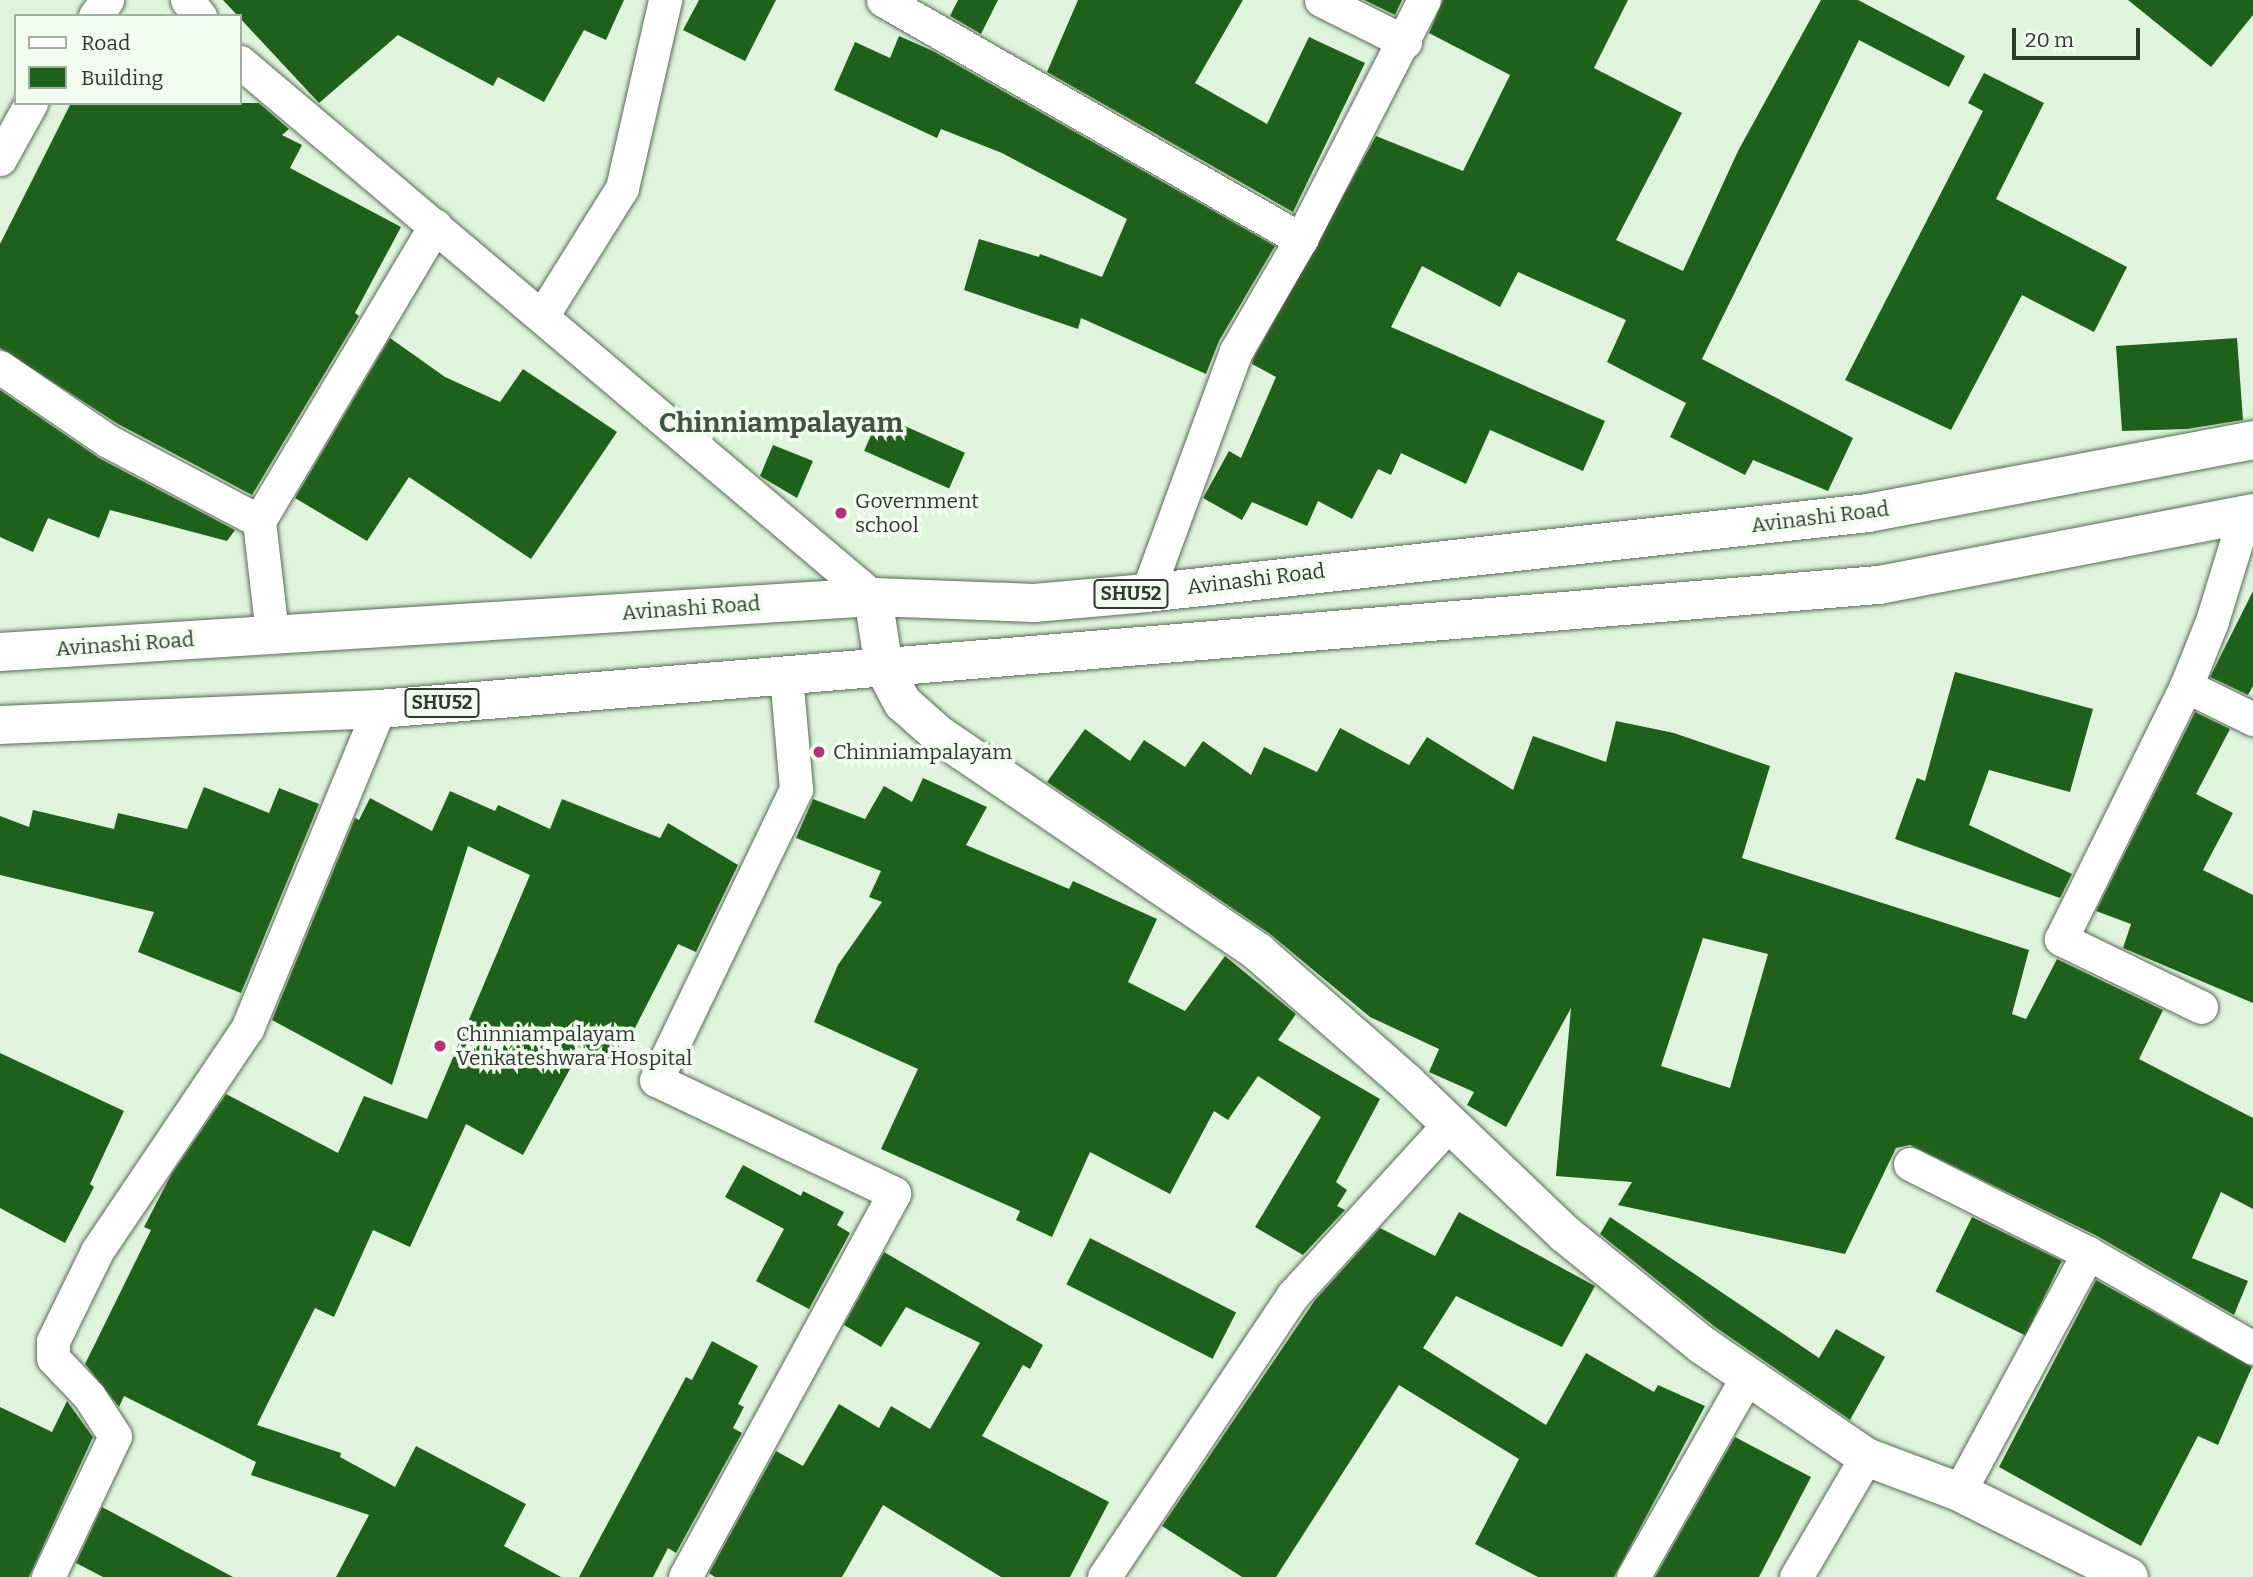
<!DOCTYPE html>
<html>
<head>
<meta charset="utf-8">
<style>
	body { margin:0 }
	#map { position:relative; width:2253px; height:1577px; overflow:hidden; background:#def4db; font-family:Bitter,serif }
	div>[style] { position:absolute }
	[style*='--x'] { left:calc(var(--x)*1px); top:calc(var(--y)*1px); width:calc(var(--w)*1px); rotate:calc(var(--a)*1deg) }
	.building>* { inset:0; background:#1f611a; transform-origin:0 0 }
	.roads { filter:drop-shadow(0 0 2px #576a55) drop-shadow(0 0 2px #576a55) }
	.minor>* { height:33px; margin:-16.5px; padding:0 16.5px; transform-origin:16.5px; border-radius:16.5px; background:#fff }
	.secondary>* { height:38px; margin:-19px; padding:0 19px; transform-origin:19px; border-radius:19px; background:#fff }
	.primary>* { height:38px; margin:-19px; padding:0 19px; transform-origin:19px; border-radius:19px; background:#fff }
	.dots>* { width:19px; height:19px; translate:-50% -50%; box-sizing:border-box; border:4px solid #f1feef; border-radius:50% }
	span { translate:-50% -50%; white-space:nowrap; text-align:center; line-height:1.15; -webkit-text-stroke:7px #f1feef; paint-order:stroke }
	.shield-label span { padding:2px 5px; background:#f1feef; border:2px solid; border-radius:5px; -webkit-text-stroke-width:0 }
	.shield-label { font-size:19px; color:#2f372e; font-weight:700 }
	.poi-label { font-size:21px; color:#2f372e }
	.left { translate:0 -50%; text-align:left }
	.street-label { font-size:21px; color:#2f372e }
	.district-label { font-size:28px; color:#425440; font-weight:700 }
	.legend { position:absolute; left:14px; top:14px; width:228px; height:91px; box-sizing:border-box; background:#f1feef; border:2px solid #a3aea2; margin:0; padding:9px 12px; list-style:none; font-size:21px; color:#2f372e }
	.legend li { display:flex; align-items:center; gap:14px; height:35px }
	.legend b { width:35px; border:2px solid #a3aea2 }
	.scale { position:absolute; left:2012px; top:28px; width:128px; height:32px; box-sizing:border-box; border:4px solid #2f372e; border-top:0; padding-left:9px; font-size:21px; line-height:24px; white-space:nowrap; color:#2f372e; -webkit-text-stroke:5px #f1feef; paint-order:stroke }
</style>
</head>
<body>
<div id="map">
	<div class="building">
		<div style="clip-path:polygon(223px 0,624px 0,606px 40px,584px 30px,544px 102px,498px 77px,493px 86px,398px 35px,319px 103px)"></div>
		<div style="clip-path:polygon(699px 0,776px 0,745px 61px,683px 30px)"></div>
		<div style="clip-path:polygon(958px 0,998px 0,981px 34px,950px 16px)"></div>
		<div style="clip-path:polygon(1078px 0,1243px 0,1195px 83px,1267px 124px,1309px 37px,1365px 63px,1293px 212px,1047px 72px)"></div>
		<div style="clip-path:polygon(1364px 0,1402px 0,1395px 15px)"></div>
		<div style="clip-path:polygon(1443px 0,1628px 0,1594px 68px,1682px 113px,1616px 240px,1683px 271px,1738px 151px,1821px 0,1858px 0,1965px 56px,1949px 87px,1859px 40px,1702px 359px,1853px 438px,1828px 491px,1753px 460px,1745px 475px,1670px 437px,1686px 403px,1607px 362px,1626px 320px,1518px 272px,1500px 307px,1422px 266px,1391px 327px,1605px 421px,1583px 471px,1490px 430px,1466px 484px,1401px 453px,1391px 475px,1378px 469px,1352px 519px,1318px 501px,1307px 526px,1252px 502px,1242px 520px,1203px 498px,1229px 451px,1241px 458px,1276px 377px,1252px 364px,1253px 359px,1376px 136px,1463px 171px,1510px 75px,1429px 33px)"></div>
		<div style="clip-path:polygon(2128px 0,2253px 0,2253px 15px,2211px 67px)"></div>
		<div style="clip-path:polygon(899px 36px,933px 51px,1275px 246px,1219px 341px,1206px 374px,1081px 318px,1078px 329px,964px 290px,979px 239px,1039px 257px,1040px 254px,1102px 277px,1127px 219px,1002px 153px,941px 129px,937px 138px,834px 90px,855px 42px,890px 58px)"></div>
		<div style="clip-path:polygon(1984px 73px,2044px 103px,1996px 199px,2127px 267px,2094px 332px,2022px 295px,1951px 430px,1845px 380px,1983px 111px,1968px 103px)"></div>
		<div style="clip-path:polygon(71px 103px,259px 103px,289px 129px,282px 135px,302px 145px,290px 168px,401px 227px,355px 313px,359px 316px,252px 495px,118px 424px,0 348px,0 244px)"></div>
		<div style="clip-path:polygon(390px 338px,445px 377px,500px 402px,523px 369px,617px 432px,531px 559px,409px 477px,367px 541px,295px 498px)"></div>
		<div style="clip-path:polygon(2237px 338px,2243px 420px,2187px 429px,2122px 431px,2116px 346px)"></div>
		<div style="clip-path:polygon(0 390px,99px 458px,235px 530px,227px 541px,110px 510px,99px 538px,48px 518px,33px 552px,0 537px)"></div>
		<div style="left:880px;top:415px;width:93px;height:39px;rotate:24deg"></div>
		<div style="clip-path:polygon(773px 445px,813px 461px,797px 498px,760px 476px)"></div>
		<div style="clip-path:polygon(2253px 591px,2253px 686px,2248px 695px,2210px 677px)"></div>
		<div style="clip-path:polygon(1955px 672px,2093px 709px,2070px 792px,1989px 770px,1969px 825px,2072px 874px,2060px 898px,1895px 839px,1917px 778px,1925px 781px)"></div>
		<div style="clip-path:polygon(2195px 712px,2230px 729px,2196px 794px,2233px 813px,2203px 870px,2253px 895px,2253px 1003px,2123px 948px,2131px 924px,2096px 911px)"></div>
		<div style="clip-path:polygon(evenodd,1616px 721px,1674px 733px,1770px 766px,1742px 858px,2029px 950px,2012px 1014px,2026px 1019px,2057px 959px,2163px 1010px,2139px 1059px,2253px 1118px,2253px 1209px,2221px 1192px,2192px 1258px,2248px 1281px,2234px 1315px,2097px 1236px,1910px 1145px,1896px 1148px,1845px 1254px,1618px 1205px,1632px 1182px,1556px 1176px,1571px 1008px,1506px 1127px,1467px 1105px,1474px 1092px,1429px 1072px,1439px 1049px,1370px 1017px,1270px 934px,1047px 782px,1085px 729px,1130px 761px,1144px 740px,1185px 767px,1203px 741px,1251px 775px,1264px 747px,1317px 772px,1340px 728px,1409px 765px,1427px 737px,1513px 790px,1533px 736px,1606px 762px,1616px 721px,1703px 938px,1768px 954px,1730px 1088px,1661px 1066px,1703px 938px)"></div>
		<div style="clip-path:polygon(923px 778px,987px 807px,966px 845px,1069px 889px,1073px 881px,1157px 919px,1128px 982px,1185px 1011px,1225px 956px,1296px 1014px,1278px 1040px,1380px 1099px,1336px 1182px,1347px 1190px,1337px 1206px,1345px 1210px,1303px 1255px,1255px 1227px,1321px 1117px,1258px 1076px,1228px 1120px,1214px 1111px,1170px 1194px,1090px 1152px,1052px 1237px,1016px 1220px,1020px 1211px,881px 1149px,918px 1069px,814px 1022px,838px 965px,882px 902px,869px 897px,881px 871px,796px 838px,813px 799px,865px 819px,884px 786px,912px 802px)"></div>
		<div style="clip-path:polygon(204px 787px,269px 813px,279px 788px,319px 804px,241px 993px,138px 952px,154px 912px,0 875px,0 816px,29px 827px,33px 810px,114px 829px,118px 813px,187px 829px)"></div>
		<div style="clip-path:polygon(450px 791px,495px 811px,498px 805px,550px 829px,562px 799px,660px 838px,668px 823px,738px 865px,696px 952px,678px 944px,616px 1065px,582px 1047px,523px 1155px,466px 1124px,410px 1247px,373px 1230px,334px 1317px,315px 1308px,257px 1425px,341px 1453px,340px 1457px,395px 1487px,416px 1446px,526px 1504px,504px 1546px,561px 1577px,336px 1577px,369px 1515px,251px 1475px,256px 1462px,124px 1396px,119px 1407px,85px 1364px,151px 1230px,144px 1227px,171px 1175px,226px 1094px,338px 1153px,364px 1096px,427px 1119px,530px 875px,468px 846px,392px 1085px,272px 1020px,355px 818px,359px 820px,370px 798px,432px 831px)"></div>
		<div style="clip-path:polygon(0 1053px,124px 1111px,90px 1184px,94px 1187px,65px 1243px,0 1208px)"></div>
		<div style="clip-path:polygon(743px 1165px,801px 1196px,803px 1191px,844px 1212px,837px 1225px,850px 1233px,809px 1309px,756px 1281px,784px 1229px,725px 1197px)"></div>
		<div style="clip-path:polygon(1459px 1212px,1595px 1286px,1562px 1347px,1456px 1296px,1423px 1348px,1546px 1425px,1586px 1353px,1654px 1392px,1658px 1385px,1705px 1406px,1614px 1577px,1538px 1577px,1475px 1544px,1519px 1459px,1399px 1385px,1276px 1577px,1242px 1577px,1162px 1526px,1315px 1300px,1380px 1228px,1435px 1256px)"></div>
		<div style="clip-path:polygon(1610px 1217px,1819px 1358px,1836px 1329px,1885px 1357px,1850px 1420px,1715px 1327px,1600px 1234px)"></div>
		<div style="left:1972px;top:1217px;width:100px;height:83px;rotate:26deg"></div>
		<div style="left:1090px;top:1238px;width:164px;height:52px;rotate:27deg"></div>
		<div style="clip-path:polygon(884px 1252px,1043px 1345px,1030px 1369px,1023px 1365px,982px 1436px,1109px 1502px,1070px 1577px,1001px 1577px,883px 1505px,842px 1577px,715px 1577px,709px 1573px,776px 1451px,803px 1466px,839px 1404px,879px 1428px,891px 1406px,930px 1429px,980px 1343px,906px 1307px,881px 1347px,844px 1325px)"></div>
		<div style="clip-path:polygon(2096px 1280px,2252px 1367px,2218px 1445px,2198px 1436px,2141px 1546px,1999px 1467px)"></div>
		<div style="clip-path:polygon(712px 1341px,758px 1366px,738px 1404px,744px 1407px,733px 1428px,742px 1433px,676px 1553px,668px 1548px,653px 1577px,579px 1577px,686px 1377px,692px 1380px)"></div>
		<div style="clip-path:polygon(67px 1401px,93px 1437px,29px 1577px,0 1577px,0 1407px,52px 1432px)"></div>
		<div style="clip-path:polygon(1735px 1437px,1811px 1477px,1759px 1577px,1655px 1577px)"></div>
		<div style="clip-path:polygon(102px 1507px,233px 1577px,103px 1577px,76px 1563px)"></div>
	</div>
	<div class="roads">
		<div class="minor">
			<div style="--x:187;--y:0;--w:21;--a:51"></div>
			<div style="--x:883;--y:0;--w:482;--a:29.8"></div>
			<div style="--x:1301;--y:239;--w:129;--a:120.1"></div>
			<div style="--x:1236;--y:351;--w:258;--a:110.2"></div>
			<div style="--x:1321;--y:0;--w:94;--a:26.6"></div>
			<div style="--x:95;--y:16;--w:20;--a:-53"></div>
			<div style="--x:240;--y:62;--w:829;--a:40.2"></div>
			<div style="--x:0;--y:159;--w:64;--a:-61"></div>
			<div style="--x:1301;--y:239;--w:269;--a:-62.8"></div>
			<div style="--x:542;--y:316;--w:151;--a:-58"></div>
			<div style="--x:622;--y:188;--w:193;--a:-77.1"></div>
			<div style="--x:0;--y:367;--w:131;--a:34.4"></div>
			<div style="--x:108;--y:441;--w:171;--a:27.9"></div>
			<div style="--x:259;--y:521;--w:344;--a:-59.2"></div>
			<div style="--x:259;--y:521;--w:114;--a:83.4"></div>
			<div style="--x:2186;--y:686;--w:75;--a:26.2"></div>
			<div style="--x:2201;--y:1007;--w:156;--a:-154.1"></div>
			<div style="--x:2061;--y:939;--w:282;--a:-63.7"></div>
			<div style="--x:2186;--y:686;--w:70;--a:-68.2"></div>
			<div style="--x:2212;--y:621;--w:112;--a:-72.9"></div>
			<div style="--x:1910;--y:1164;--w:199;--a:26.6"></div>
			<div style="--x:1959;--y:1492;--w:272;--a:-61.6"></div>
			<div style="--x:2088;--y:1253;--w:190;--a:29.9"></div>
			<div style="--x:48;--y:1577;--w:156;--a:-64.6"></div>
			<div style="--x:115;--y:1436;--w:48;--a:-123"></div>
			<div style="--x:89;--y:1396;--w:52;--a:-133.5"></div>
			<div style="--x:53;--y:1358;--w:17;--a:-90"></div>
			<div style="--x:53;--y:1341;--w:100;--a:-63.9"></div>
			<div style="--x:97;--y:1251;--w:268;--a:-56"></div>
			<div style="--x:247;--y:1029;--w:346;--a:-67.6"></div>
			<div style="--x:685;--y:1577;--w:437;--a:-61.4"></div>
			<div style="--x:894;--y:1193;--w:263;--a:-154.6"></div>
			<div style="--x:656;--y:1080;--w:323;--a:-64.3"></div>
			<div style="--x:796;--y:789;--w:114;--a:-95"></div>
			<div style="--x:1104;--y:1577;--w:339;--a:-56.2"></div>
			<div style="--x:1293;--y:1295;--w:230;--a:-47.6"></div>
			<div style="--x:1633;--y:1577;--w:232;--a:-60.3"></div>
			<div style="--x:1796;--y:1577;--w:139;--a:-59.7"></div>
		</div>
		<div class="secondary">
			<div style="--x:873;--y:597;--w:72;--a:81.2"></div>
			<div style="--x:884;--y:668;--w:40;--a:62"></div>
			<div style="--x:903;--y:703;--w:48;--a:41.6"></div>
			<div style="--x:939;--y:735;--w:386;--a:34.2"></div>
			<div style="--x:1258;--y:952;--w:198;--a:41.3"></div>
			<div style="--x:1407;--y:1083;--w:219;--a:43.7"></div>
			<div style="--x:1565;--y:1234;--w:176;--a:39"></div>
			<div style="--x:1702;--y:1345;--w:199;--a:34.3"></div>
			<div style="--x:1866;--y:1457;--w:99;--a:20.6"></div>
			<div style="--x:1959;--y:1492;--w:190;--a:26.6"></div>
		</div>
		<div class="primary">
			<div style="--x:0;--y:652;--w:875;--a:-3.6"></div>
			<div style="--x:873;--y:597;--w:161;--a:2.1"></div>
			<div style="--x:1034;--y:603;--w:113;--a:-5.1"></div>
			<div style="--x:1147;--y:593;--w:725;--a:-6.33"></div>
			<div style="--x:1868;--y:513;--w:392;--a:-10.7"></div>
			<div style="--x:0;--y:725;--w:379;--a:-2.4"></div>
			<div style="--x:379;--y:709;--w:1505;--a:-4.73"></div>
			<div style="--x:1879;--y:585;--w:381;--a:-10.9"></div>
		</div>
	</div>
	<div class="dots">
		<div style="left:841px;top:513px;background:#b43077"></div>
		<div style="left:819px;top:752px;background:#b43077"></div>
		<div style="left:440px;top:1046px;background:#b43077"></div>
	</div>
	<div class="shield-label">
		<span style="left:1131px;top:594px">SHU52</span>
		<span style="left:442px;top:703px">SHU52</span>
	</div>
	<div class="poi-label">
		<span class="left" style="left:855px;top:513px">Government<br>school</span>
		<span class="left" style="left:833px;top:752px">Chinniampalayam</span>
		<span class="left" style="left:456px;top:1046px">Chinniampalayam<br>Venkateshwara Hospital</span>
	</div>
	<div class="street-label">
		<span style="left:1820px;top:517px;rotate:-7deg">Avinashi Road</span>
		<span style="left:1256px;top:579px;rotate:-7deg">Avinashi Road</span>
		<span style="left:691px;top:608px;rotate:-4deg">Avinashi Road</span>
		<span style="left:125px;top:644px;rotate:-4deg">Avinashi Road</span>
	</div>
	<div class="district-label">
		<span style="left:781px;top:423px">Chinniampalayam</span>
	</div>
	<ul class="legend">
	<li><b style="height:9px;background:#fff"></b>Road</li>
	<li><b style="height:19px;background:#1f611a"></b>Building</li>
	</ul>
	<div class="scale">20 m</div>
</div>
</body>
</html>
